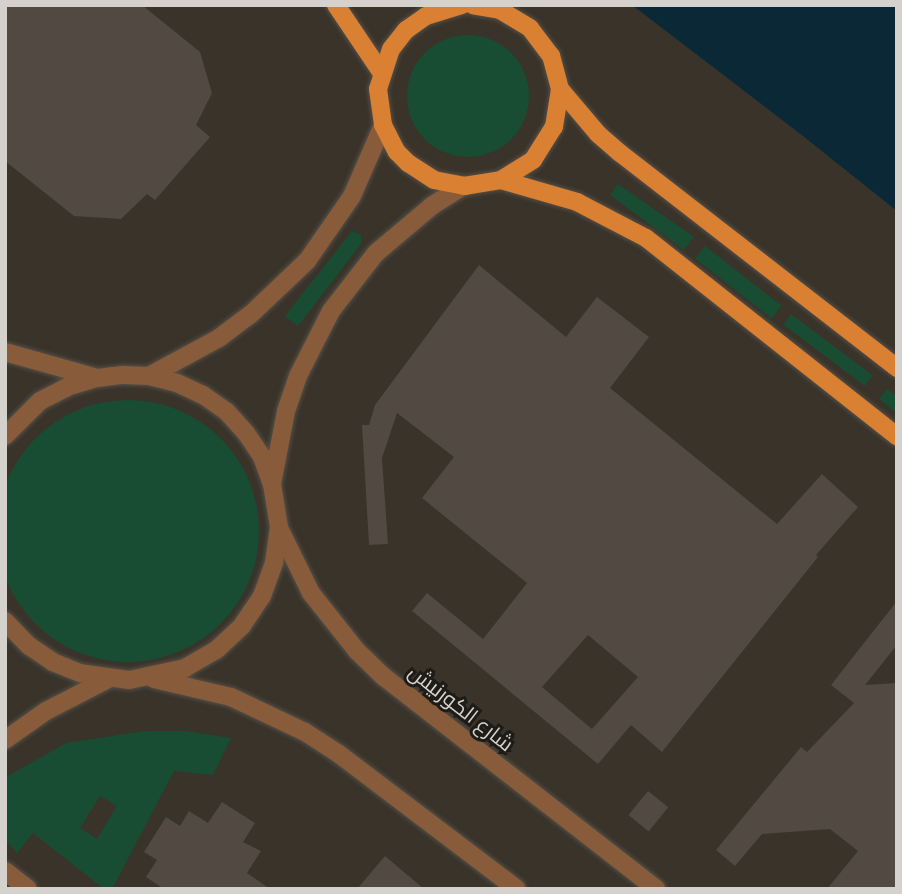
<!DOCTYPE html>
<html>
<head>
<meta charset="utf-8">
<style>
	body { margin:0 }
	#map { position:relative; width:902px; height:894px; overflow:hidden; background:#39332a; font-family:"Roboto Condensed",Cairo,sans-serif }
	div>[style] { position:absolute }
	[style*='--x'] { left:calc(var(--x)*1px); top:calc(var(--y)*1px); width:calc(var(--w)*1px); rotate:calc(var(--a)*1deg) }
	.green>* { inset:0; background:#194d33; transform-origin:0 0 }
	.round { border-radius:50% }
	.water>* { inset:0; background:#0a2835 }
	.building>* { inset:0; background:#524942; transform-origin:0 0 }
	.roads { filter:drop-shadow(0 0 2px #554f47) drop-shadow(0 0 2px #554f47) }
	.minor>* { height:18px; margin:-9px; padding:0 9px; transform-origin:9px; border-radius:9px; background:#885c3b }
	.major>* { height:18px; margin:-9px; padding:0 9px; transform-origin:9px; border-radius:9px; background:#d98032 }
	span { translate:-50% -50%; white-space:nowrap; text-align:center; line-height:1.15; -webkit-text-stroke:6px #1e1c17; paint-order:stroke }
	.street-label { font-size:21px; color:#d5d1cc }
	.frame { position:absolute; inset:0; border:7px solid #d5d1cc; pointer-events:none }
</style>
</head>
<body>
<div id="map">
	<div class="green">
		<div class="round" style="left:407px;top:35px;width:122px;height:122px"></div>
		<div style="clip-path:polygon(618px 184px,694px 237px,684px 250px,610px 195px)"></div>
		<div style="clip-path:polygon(352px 231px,361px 235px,361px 244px,298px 326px,285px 316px)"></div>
		<div style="left:705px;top:246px;width:97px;height:16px;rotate:38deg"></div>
		<div style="left:791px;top:314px;width:102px;height:13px;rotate:37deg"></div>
		<div style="clip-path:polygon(887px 389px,897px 396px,897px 413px,879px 399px)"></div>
		<div class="round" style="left:-3px;top:400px;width:262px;height:262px"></div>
		<div style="clip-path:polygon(evenodd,145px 731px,186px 731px,231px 738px,213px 775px,174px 771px,112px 889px,104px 889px,33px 833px,17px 853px,5px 840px,5px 778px,8px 776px,66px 743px,145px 731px,100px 796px,117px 806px,97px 839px,80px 828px,100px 796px)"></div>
	</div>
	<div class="water">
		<div style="clip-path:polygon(632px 5px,897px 5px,897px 211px,803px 136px)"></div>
	</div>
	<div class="building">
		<div style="clip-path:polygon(5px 5px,142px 5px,200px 52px,212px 93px,196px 125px,210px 137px,155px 200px,147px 194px,121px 219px,74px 216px,5px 161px)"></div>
		<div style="clip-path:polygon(evenodd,479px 265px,566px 337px,597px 297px,649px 337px,610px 388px,777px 524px,822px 474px,858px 507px,816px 555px,818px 557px,662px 752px,631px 725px,598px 764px,412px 611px,427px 593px,483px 639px,527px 583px,422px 498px,454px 457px,397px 413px,382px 458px,388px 544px,369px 545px,362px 425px,369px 425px,375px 405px,479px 265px,588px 635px,638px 677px,592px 729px,542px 687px,588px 635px)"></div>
		<div style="clip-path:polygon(897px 601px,897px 645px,865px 685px,897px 683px,897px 889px,827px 889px,858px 851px,830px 829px,762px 834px,735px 866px,716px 850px,801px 747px,807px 752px,854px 703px,831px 685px)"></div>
		<div style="left:648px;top:791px;width:26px;height:31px;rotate:39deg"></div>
		<div style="clip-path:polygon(222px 802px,255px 823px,243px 842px,261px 851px,247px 873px,270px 889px,164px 889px,146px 877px,157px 860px,144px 852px,166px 817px,180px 826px,189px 811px,208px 823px)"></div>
		<div style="clip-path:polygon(385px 856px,424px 889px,357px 889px)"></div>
	</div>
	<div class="roads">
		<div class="minor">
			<div style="--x:5;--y:352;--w:92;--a:15.7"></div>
			<div style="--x:149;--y:376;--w:80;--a:-28.5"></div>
			<div style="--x:219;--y:338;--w:39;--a:-37"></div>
			<div style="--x:250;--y:315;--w:79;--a:-43.5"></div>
			<div style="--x:307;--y:261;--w:79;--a:-55.3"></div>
			<div style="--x:352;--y:196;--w:77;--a:-66.4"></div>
			<div style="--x:5;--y:436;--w:49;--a:-45"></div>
			<div style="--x:40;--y:401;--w:30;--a:-27"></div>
			<div style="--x:67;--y:387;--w:31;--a:-17"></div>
			<div style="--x:97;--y:378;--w:26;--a:-7"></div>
			<div style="--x:123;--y:375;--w:26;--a:2"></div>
			<div style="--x:149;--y:376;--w:29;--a:14"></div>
			<div style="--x:177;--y:383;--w:29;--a:25"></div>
			<div style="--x:203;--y:395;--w:29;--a:35"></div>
			<div style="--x:227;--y:412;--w:28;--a:48"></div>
			<div style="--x:246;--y:433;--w:29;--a:56"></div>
			<div style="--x:262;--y:457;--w:29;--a:70"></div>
			<div style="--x:272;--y:484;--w:44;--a:80.8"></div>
			<div style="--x:279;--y:527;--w:36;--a:98"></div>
			<div style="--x:274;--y:563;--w:35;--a:110"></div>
			<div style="--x:262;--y:596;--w:36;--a:124"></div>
			<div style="--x:242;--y:626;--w:35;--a:137"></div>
			<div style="--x:216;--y:650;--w:36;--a:150"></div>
			<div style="--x:185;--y:668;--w:57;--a:167.9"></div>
			<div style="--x:129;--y:680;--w:49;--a:-171.9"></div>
			<div style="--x:80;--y:673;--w:29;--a:-158"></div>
			<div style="--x:53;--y:662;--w:29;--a:-146"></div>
			<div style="--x:29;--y:646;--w:35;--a:-134"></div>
			<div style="--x:272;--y:484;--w:74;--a:-79.1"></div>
			<div style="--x:286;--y:411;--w:37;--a:-71"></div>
			<div style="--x:298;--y:376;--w:73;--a:-63.1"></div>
			<div style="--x:331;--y:311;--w:73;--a:-52.2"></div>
			<div style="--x:376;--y:253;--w:75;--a:-40.1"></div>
			<div style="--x:433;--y:205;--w:36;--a:-32"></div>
			<div style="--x:280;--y:530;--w:70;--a:63.8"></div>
			<div style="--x:311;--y:593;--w:74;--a:51.6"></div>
			<div style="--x:357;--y:651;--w:37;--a:44"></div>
			<div style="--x:384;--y:677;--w:345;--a:37.9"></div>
			<div style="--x:154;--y:679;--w:79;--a:13.2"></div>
			<div style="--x:231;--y:697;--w:82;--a:25.3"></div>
			<div style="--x:305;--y:732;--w:40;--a:32.9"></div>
			<div style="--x:339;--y:754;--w:223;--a:37.2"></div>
			<div style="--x:5;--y:740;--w:50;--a:-35.3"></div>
			<div style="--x:46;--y:711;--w:70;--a:-27.3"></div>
			<div style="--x:5;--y:871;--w:29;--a:38"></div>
		</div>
		<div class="major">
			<div style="--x:336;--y:5;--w:81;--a:56.1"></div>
			<div style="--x:462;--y:5;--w:38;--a:163"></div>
			<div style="--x:426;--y:16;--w:24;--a:145"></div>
			<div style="--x:406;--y:30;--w:24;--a:128"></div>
			<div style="--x:391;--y:49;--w:42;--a:108"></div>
			<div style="--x:378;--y:89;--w:36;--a:82"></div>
			<div style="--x:383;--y:125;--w:30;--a:63"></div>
			<div style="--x:397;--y:152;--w:16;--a:45"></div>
			<div style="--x:408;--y:163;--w:31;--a:33"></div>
			<div style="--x:434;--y:180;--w:31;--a:11"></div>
			<div style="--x:464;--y:186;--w:37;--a:-9"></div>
			<div style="--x:501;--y:180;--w:38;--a:-32"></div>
			<div style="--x:533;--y:160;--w:39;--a:-58"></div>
			<div style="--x:554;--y:127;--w:38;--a:-81"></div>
			<div style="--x:560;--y:89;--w:34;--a:-105"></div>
			<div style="--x:551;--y:56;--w:35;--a:-127"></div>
			<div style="--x:530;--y:28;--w:35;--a:-149"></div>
			<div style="--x:500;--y:10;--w:27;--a:-170"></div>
			<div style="--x:560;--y:89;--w:59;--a:49.8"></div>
			<div style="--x:598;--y:134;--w:29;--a:41"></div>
			<div style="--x:620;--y:153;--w:351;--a:37.8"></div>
			<div style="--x:501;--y:180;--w:79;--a:16.1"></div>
			<div style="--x:577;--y:202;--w:78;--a:27.6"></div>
			<div style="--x:646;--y:238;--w:320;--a:38.3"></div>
		</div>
	</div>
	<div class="street-label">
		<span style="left:461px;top:708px;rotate:38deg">شارع الكورنيش</span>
	</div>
	<div class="frame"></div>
</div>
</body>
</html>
